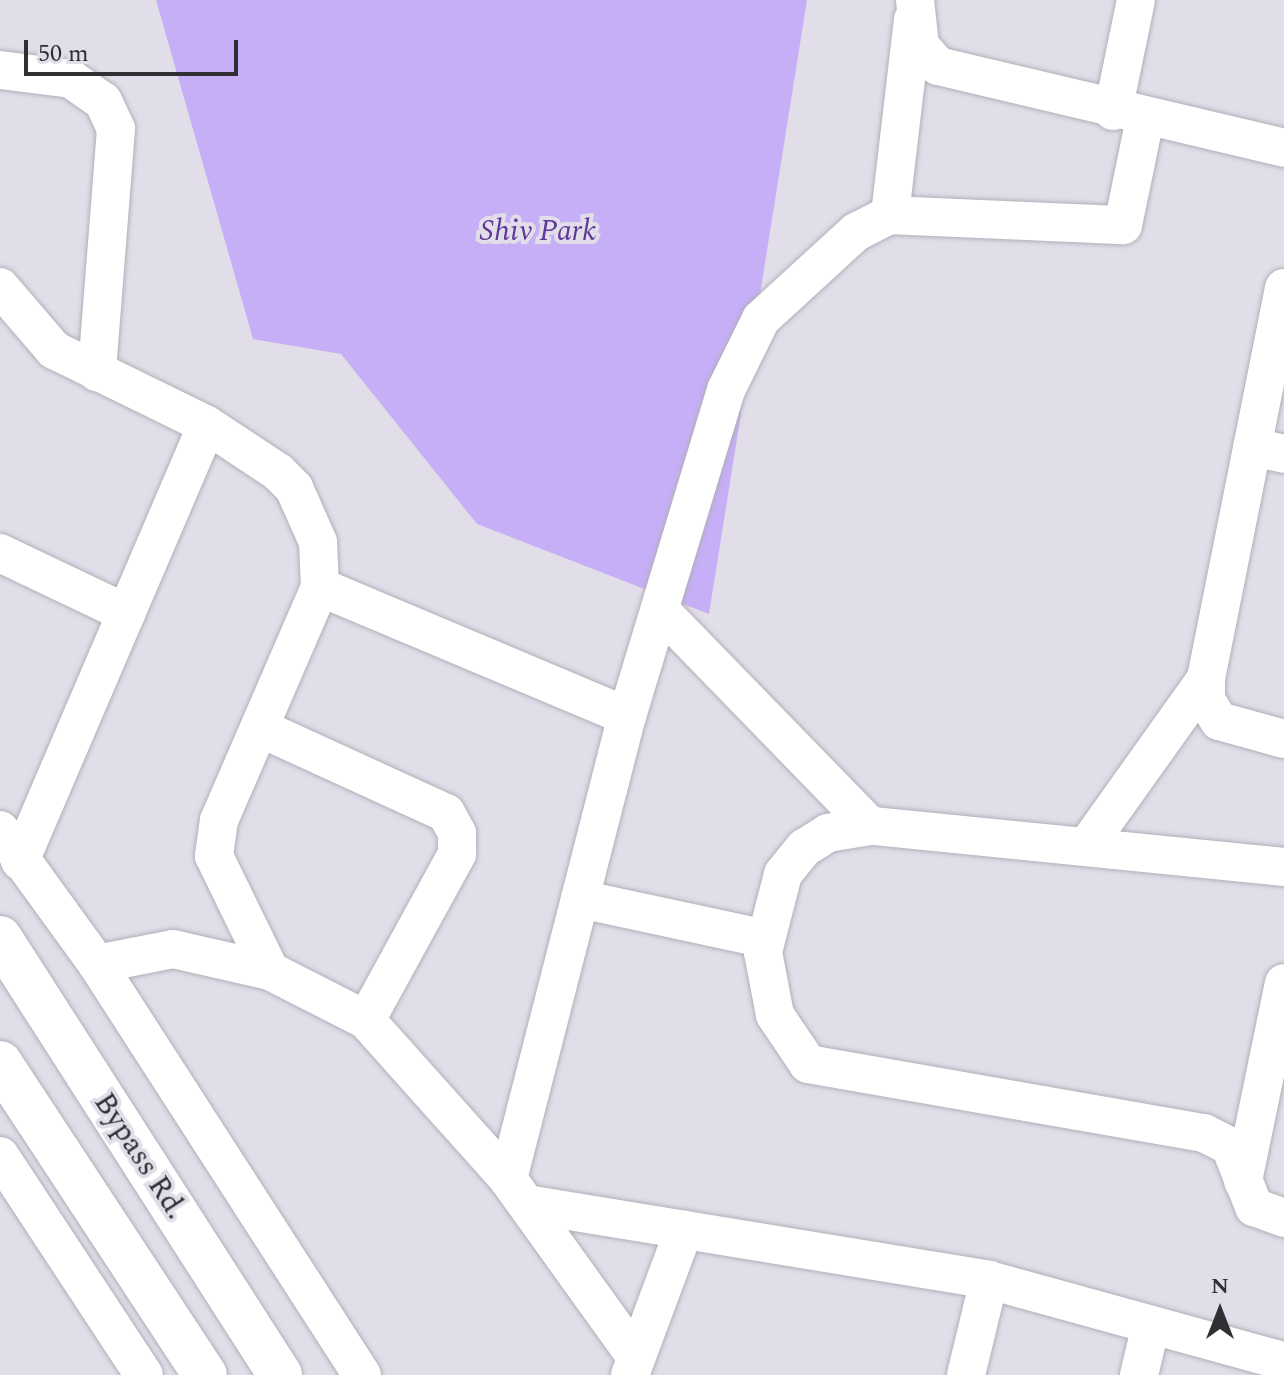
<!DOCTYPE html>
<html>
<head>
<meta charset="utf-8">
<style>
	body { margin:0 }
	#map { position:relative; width:1284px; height:1375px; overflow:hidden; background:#e1dee9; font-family:Spectral,serif }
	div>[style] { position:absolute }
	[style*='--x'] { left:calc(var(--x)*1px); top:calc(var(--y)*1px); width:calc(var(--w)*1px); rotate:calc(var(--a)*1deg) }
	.green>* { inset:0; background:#c6aff7 }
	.roads { filter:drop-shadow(0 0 2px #b2afb9) drop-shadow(0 0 2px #b2afb9) }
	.minor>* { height:38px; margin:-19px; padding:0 19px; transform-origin:19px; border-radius:19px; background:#fff }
	.highway>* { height:44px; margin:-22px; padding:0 22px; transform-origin:22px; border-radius:22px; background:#fff }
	span { translate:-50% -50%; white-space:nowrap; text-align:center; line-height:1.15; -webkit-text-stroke:8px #e1dee9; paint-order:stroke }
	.park-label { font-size:30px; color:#60379a; font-style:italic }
	.street-label { font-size:30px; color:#302f33 }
	.north { position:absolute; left:1180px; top:1271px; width:80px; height:80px; -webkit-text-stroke:6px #e1dee9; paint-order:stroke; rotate:0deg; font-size:22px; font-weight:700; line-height:32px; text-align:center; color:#302f33 }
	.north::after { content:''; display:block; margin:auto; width:28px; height:36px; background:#302f33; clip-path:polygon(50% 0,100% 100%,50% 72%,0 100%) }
	.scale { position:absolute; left:24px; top:40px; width:214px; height:36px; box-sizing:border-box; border:4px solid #302f33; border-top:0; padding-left:10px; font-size:24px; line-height:28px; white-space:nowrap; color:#302f33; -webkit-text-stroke:6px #e1dee9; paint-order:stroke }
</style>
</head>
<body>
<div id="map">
	<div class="green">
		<div style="clip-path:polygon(156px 0,807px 0,709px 614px,477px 524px,341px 354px,253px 339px)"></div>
	</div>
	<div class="roads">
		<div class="minor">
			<div style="--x:915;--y:0;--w:46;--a:83.8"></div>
			<div style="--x:920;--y:46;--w:27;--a:48"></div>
			<div style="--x:938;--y:66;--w:356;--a:13.3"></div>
			<div style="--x:0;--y:70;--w:72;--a:7.2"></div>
			<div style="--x:71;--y:79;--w:39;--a:35"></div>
			<div style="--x:103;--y:101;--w:31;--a:65"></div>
			<div style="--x:116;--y:129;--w:244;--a:94.5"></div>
			<div style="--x:1113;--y:111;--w:113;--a:-78.3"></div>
			<div style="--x:890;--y:215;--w:197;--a:-83.3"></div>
			<div style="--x:0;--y:287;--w:83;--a:49.4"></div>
			<div style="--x:54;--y:350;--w:170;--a:26.1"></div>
			<div style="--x:207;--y:425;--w:85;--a:33.5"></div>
			<div style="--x:278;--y:472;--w:23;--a:45"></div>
			<div style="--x:294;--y:488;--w:59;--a:66"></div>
			<div style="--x:318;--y:542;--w:45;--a:87.5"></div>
			<div style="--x:320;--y:587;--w:254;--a:113.4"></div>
			<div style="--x:219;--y:820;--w:36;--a:98"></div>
			<div style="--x:214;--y:856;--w:128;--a:64"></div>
			<div style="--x:1284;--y:288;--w:399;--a:101.3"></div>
			<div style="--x:1206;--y:679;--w:21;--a:90"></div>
			<div style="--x:1206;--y:700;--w:25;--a:58"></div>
			<div style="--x:1219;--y:721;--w:67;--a:15.5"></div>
			<div style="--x:1252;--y:447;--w:33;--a:12"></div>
			<div style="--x:0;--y:553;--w:140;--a:25.5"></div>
			<div style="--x:320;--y:587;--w:333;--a:22.8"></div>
			<div style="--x:661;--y:611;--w:300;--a:45.8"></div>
			<div style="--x:260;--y:728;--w:205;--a:24.6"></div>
			<div style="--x:446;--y:813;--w:23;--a:61"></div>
			<div style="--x:457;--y:833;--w:21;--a:90"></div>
			<div style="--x:457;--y:854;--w:189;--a:118.7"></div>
			<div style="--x:0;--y:830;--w:165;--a:54.1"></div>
			<div style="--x:97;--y:964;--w:489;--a:57.2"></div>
			<div style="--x:1086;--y:847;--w:206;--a:-54.5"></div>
			<div style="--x:20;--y:861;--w:474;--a:-66.8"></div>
			<div style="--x:1284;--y:867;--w:416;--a:-174.3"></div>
			<div style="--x:870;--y:826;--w:43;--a:170.5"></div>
			<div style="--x:828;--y:833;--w:28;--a:148"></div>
			<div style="--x:804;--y:848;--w:33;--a:129"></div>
			<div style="--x:783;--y:874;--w:81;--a:104.4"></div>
			<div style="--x:763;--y:952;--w:64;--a:79.2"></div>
			<div style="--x:775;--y:1015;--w:59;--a:56"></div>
			<div style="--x:808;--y:1064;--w:402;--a:9.9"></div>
			<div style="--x:1204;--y:1133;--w:29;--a:27"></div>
			<div style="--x:1230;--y:1146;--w:66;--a:68.5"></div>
			<div style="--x:1254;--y:1207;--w:32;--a:20"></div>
			<div style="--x:580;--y:899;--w:190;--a:12.1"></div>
			<div style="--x:97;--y:964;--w:77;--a:-11.2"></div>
			<div style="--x:173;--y:949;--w:99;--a:12.8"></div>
			<div style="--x:270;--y:971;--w:108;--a:27"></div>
			<div style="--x:366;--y:1020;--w:213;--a:48.2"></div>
			<div style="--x:508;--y:1179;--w:219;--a:54.3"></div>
			<div style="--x:0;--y:1156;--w:262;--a:56.7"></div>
			<div style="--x:508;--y:1179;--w:478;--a:-75.6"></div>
			<div style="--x:627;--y:716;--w:341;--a:-73.1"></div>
			<div style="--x:726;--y:390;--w:79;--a:-63.8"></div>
			<div style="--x:761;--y:319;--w:129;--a:-42.5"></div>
			<div style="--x:856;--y:232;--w:38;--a:-27"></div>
			<div style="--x:890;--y:215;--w:233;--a:2.5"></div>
			<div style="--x:1123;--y:225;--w:108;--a:-78.3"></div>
			<div style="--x:1243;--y:1181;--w:202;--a:-78.3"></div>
			<div style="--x:527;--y:1204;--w:468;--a:9.3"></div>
			<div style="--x:989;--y:1280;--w:306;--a:15.4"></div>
			<div style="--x:630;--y:1375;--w:155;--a:-69.6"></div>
			<div style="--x:966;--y:1375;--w:98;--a:-76.4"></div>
			<div style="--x:1139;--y:1375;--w:51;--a:-76.5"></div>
		</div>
		<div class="highway">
			<div style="--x:0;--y:938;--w:519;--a:57.35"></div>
			<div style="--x:0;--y:1063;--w:373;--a:56.7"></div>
		</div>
	</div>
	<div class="park-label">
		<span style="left:538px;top:231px">Shiv Park</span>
	</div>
	<div class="street-label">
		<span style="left:140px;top:1156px;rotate:57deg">Bypass Rd.</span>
	</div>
	<div class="north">N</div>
	<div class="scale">50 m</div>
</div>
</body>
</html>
